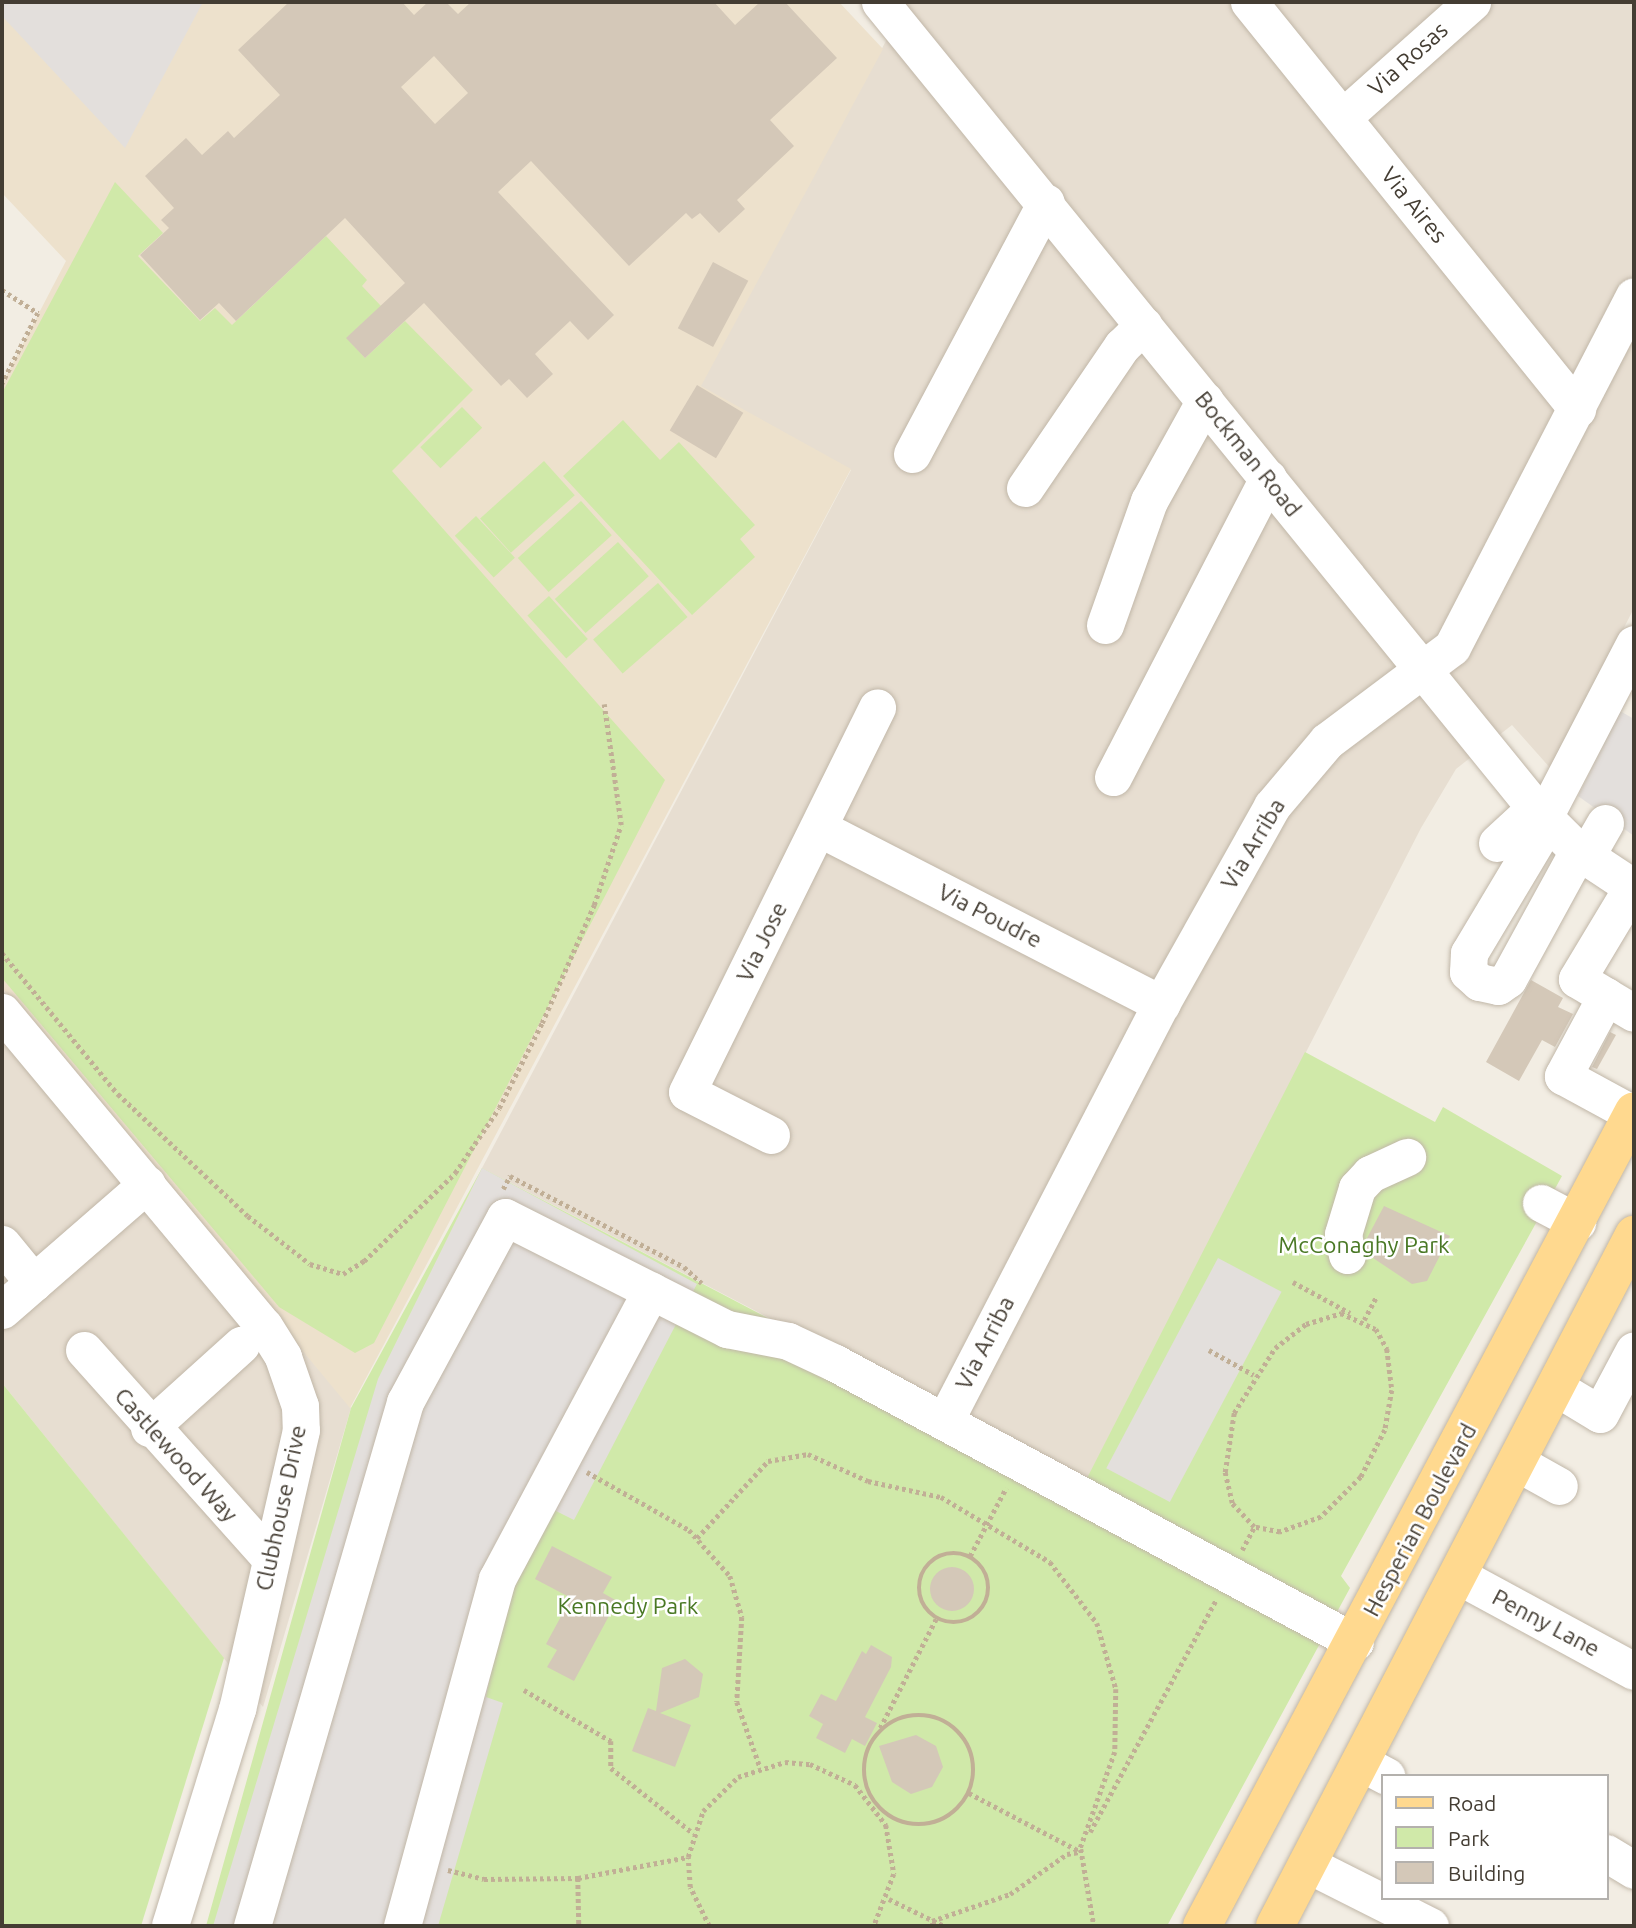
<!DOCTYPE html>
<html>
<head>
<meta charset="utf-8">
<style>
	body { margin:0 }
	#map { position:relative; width:1636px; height:1928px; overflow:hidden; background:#f2ede3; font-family:Ubuntu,sans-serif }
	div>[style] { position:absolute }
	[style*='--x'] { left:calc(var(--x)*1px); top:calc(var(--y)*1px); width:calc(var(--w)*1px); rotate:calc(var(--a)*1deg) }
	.residential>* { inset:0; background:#e7ded1 }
	.education>* { inset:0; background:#ede1cc }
	.green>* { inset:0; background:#d0e9a9; transform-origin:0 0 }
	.parking>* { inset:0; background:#e3dfdc; transform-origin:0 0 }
	.building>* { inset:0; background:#d4c8b8; transform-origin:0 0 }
	.round { border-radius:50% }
	.path>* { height:4.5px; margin-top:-2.25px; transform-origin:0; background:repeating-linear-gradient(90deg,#c1af96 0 3.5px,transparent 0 7px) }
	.path>.ring { margin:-2.25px; padding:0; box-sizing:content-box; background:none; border:4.5px solid #c1af96; border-radius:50% }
	.roads { filter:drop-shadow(0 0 2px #c1b7a8) drop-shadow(0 0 2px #c1b7a8) }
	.minor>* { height:37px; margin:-18.5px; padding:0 18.5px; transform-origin:18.5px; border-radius:18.5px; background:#fff }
	.major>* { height:38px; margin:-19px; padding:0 19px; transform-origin:19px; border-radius:19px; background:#ffd98f }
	span { translate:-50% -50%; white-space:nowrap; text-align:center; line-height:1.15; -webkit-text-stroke:5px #fff; paint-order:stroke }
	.street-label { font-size:23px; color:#443d33 }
	.park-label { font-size:23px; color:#497824 }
	.frame { position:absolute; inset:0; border:4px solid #443d33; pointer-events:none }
	.legend { position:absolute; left:1381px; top:1774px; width:228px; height:126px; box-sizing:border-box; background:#fff; border:2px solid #b4b1ad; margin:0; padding:9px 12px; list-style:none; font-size:21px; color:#443d33 }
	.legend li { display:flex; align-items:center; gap:14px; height:35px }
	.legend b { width:35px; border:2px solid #b4b1ad }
</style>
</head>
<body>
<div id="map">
	<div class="residential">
		<div style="clip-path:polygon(907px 2px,1634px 2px,1634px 608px,1552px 770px,1512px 725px,1456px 769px,1421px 828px,1085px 1483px,482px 1168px,851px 470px,700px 386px)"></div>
		<div style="clip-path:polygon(2px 990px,351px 1408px,263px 1707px,2px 1383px)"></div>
	</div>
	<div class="education">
		<div style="clip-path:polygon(2px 2px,839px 2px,883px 49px,701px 386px,851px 469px,350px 1408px,2px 988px,2px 384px,66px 261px,2px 193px)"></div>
	</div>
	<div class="green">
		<div style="clip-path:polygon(115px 182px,163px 233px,138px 256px,200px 321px,215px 308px,232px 325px,326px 236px,367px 280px,362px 286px,381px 306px,347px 338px,365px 358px,405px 321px,473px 390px,392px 471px,665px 780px,374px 1343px,355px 1353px,279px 1307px,2px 978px,2px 393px)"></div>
		<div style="left:462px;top:407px;width:29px;height:58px;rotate:46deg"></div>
		<div style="clip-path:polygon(623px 420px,660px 460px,679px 442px,755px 525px,740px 539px,755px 557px,692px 615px,563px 476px)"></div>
		<div style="left:544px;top:461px;width:46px;height:86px;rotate:48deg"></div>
		<div style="left:581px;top:501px;width:46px;height:85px;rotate:48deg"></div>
		<div style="left:476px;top:516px;width:57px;height:29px;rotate:47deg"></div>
		<div style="left:618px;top:542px;width:46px;height:85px;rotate:48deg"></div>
		<div style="left:658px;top:583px;width:45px;height:86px;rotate:49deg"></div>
		<div style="left:549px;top:596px;width:58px;height:29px;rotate:48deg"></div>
		<div style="clip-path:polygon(1305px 1052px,1435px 1122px,1443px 1107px,1562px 1176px,1341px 1576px,1350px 1588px,1167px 1926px,206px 1926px,351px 1408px,482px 1168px,1084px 1484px)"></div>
		<div style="clip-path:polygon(2px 1383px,224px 1658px,141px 1926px,2px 1926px)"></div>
	</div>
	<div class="parking">
		<div style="clip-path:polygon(2px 2px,203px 2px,125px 148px,2px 16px)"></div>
		<div style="clip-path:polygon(1620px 711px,1634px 719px,1634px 836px,1578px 796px)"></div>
		<div style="clip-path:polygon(482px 1168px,697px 1284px,574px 1520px,554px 1510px,505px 1604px,486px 1697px,503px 1703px,438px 1926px,213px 1926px,378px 1379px)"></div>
		<div style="left:1218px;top:1258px;width:72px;height:238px;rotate:28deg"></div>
	</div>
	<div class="building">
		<div style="clip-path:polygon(evenodd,289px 2px,402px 2px,414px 15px,428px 2px,446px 2px,458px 14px,471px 2px,714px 2px,735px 25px,760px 2px,785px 2px,837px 58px,770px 120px,794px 146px,737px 200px,745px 209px,719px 233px,700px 213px,692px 219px,686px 213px,629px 266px,531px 161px,498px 192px,614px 315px,588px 340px,570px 321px,535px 354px,553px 374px,527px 398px,509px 379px,501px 386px,424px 303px,365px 358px,346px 338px,405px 283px,345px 218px,236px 321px,219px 303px,200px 320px,140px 255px,169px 228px,161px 220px,174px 208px,145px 176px,186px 138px,202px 155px,228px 131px,234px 138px,280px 95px,238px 50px,289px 2px,434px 56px,468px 93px,435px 124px,401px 87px,434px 56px)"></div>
		<div style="left:713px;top:262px;width:40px;height:75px;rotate:28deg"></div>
		<div style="left:697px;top:385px;width:54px;height:53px;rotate:31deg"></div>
		<div style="clip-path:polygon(1531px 980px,1563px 998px,1558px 1007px,1573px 1014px,1555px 1047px,1542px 1040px,1519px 1081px,1486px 1062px)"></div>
		<div style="clip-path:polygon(1610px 1032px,1616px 1035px,1597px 1069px,1592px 1067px)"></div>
		<div style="clip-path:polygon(1384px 1206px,1450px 1236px,1427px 1281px,1412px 1284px,1367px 1254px,1366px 1240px)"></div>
		<div style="clip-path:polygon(552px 1546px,612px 1577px,603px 1593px,617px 1601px,574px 1681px,547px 1667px,557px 1650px,546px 1644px,571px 1598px,535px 1579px)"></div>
		<div class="round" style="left:930px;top:1567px;width:44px;height:44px"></div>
		<div style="clip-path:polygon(871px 1645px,892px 1657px,891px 1667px,865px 1717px,877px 1723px,865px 1746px,852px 1739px,845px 1753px,816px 1738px,823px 1724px,809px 1716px,821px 1694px,836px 1701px,862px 1651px,866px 1654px)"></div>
		<div style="clip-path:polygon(685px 1659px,703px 1674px,699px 1697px,660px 1713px,691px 1725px,675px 1767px,632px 1751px,648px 1708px,656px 1711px,662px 1668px)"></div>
		<div style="clip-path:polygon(916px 1735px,936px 1746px,943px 1767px,932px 1787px,911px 1794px,892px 1782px,879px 1746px)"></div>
	</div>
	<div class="path">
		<div style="--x:2;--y:290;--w:43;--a:32.6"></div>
		<div style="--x:38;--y:313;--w:80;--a:116.9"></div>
		<div style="--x:2;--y:953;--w:183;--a:50.6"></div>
		<div style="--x:118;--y:1094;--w:178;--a:43.2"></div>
		<div style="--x:248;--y:1216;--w:78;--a:37.7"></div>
		<div style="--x:310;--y:1264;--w:34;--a:17"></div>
		<div style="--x:343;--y:1274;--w:25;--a:-32"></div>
		<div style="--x:364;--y:1261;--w:127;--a:-44"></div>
		<div style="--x:455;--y:1173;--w:78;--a:-55.9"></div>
		<div style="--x:499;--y:1108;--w:95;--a:-63.2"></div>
		<div style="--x:542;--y:1023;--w:129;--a:-66.2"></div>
		<div style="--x:594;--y:905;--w:84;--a:-71.4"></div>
		<div style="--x:621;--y:825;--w:122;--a:-98"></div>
		<div style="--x:503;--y:1189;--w:15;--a:-62"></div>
		<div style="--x:510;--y:1176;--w:196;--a:27.6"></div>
		<div style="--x:684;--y:1267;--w:24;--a:42"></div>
		<div style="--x:1293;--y:1282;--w:65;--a:28.5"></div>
		<div style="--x:1341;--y:1313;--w:38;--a:25"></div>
		<div style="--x:1376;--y:1329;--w:23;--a:61"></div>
		<div style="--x:1387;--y:1349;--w:41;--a:83"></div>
		<div style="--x:1392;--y:1390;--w:41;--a:99.9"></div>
		<div style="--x:1385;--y:1430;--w:53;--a:117.1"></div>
		<div style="--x:1361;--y:1477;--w:57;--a:135"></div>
		<div style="--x:1321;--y:1517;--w:44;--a:159.9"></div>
		<div style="--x:1280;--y:1532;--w:26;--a:-169"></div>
		<div style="--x:1254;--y:1527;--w:33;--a:-133"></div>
		<div style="--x:1232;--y:1503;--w:32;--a:-103"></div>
		<div style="--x:1225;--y:1472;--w:60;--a:-81.3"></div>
		<div style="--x:1234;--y:1413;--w:77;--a:-57.8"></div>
		<div style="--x:1275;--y:1348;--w:39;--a:-38"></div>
		<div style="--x:1306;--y:1324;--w:37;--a:-17"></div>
		<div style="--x:1364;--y:1320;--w:27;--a:-62"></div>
		<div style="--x:1209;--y:1350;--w:51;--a:29.1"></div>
		<div style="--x:587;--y:1472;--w:117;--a:29.6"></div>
		<div style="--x:689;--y:1530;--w:62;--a:48.3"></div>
		<div style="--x:730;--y:1576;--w:43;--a:73.7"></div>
		<div style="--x:742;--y:1617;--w:85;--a:93.4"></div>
		<div style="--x:737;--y:1702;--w:69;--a:70.5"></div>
		<div style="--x:697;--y:1538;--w:105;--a:-47.3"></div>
		<div style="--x:768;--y:1461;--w:41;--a:-9.9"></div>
		<div style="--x:808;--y:1454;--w:66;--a:24.2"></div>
		<div style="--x:868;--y:1481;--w:75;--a:12.4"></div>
		<div style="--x:941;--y:1497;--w:127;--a:30.8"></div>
		<div style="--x:1050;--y:1562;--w:77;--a:52.4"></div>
		<div style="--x:1097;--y:1623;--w:69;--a:73.9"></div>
		<div style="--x:1116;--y:1689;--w:63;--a:90.9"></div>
		<div style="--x:1115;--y:1752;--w:106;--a:109.8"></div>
		<div style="--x:1242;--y:1550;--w:26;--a:-62"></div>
		<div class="ring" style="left:919px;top:1553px;width:65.5px;height:65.5px"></div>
		<div style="--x:970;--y:1556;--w:77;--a:-62.1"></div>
		<div style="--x:524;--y:1690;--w:101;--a:30.4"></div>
		<div style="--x:611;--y:1741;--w:27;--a:90"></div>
		<div style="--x:611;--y:1768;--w:105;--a:38.4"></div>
		<div class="ring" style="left:864px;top:1715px;width:105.5px;height:105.5px"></div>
		<div style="--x:880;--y:1728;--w:123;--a:-62.8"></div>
		<div style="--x:969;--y:1793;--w:124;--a:27.8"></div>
		<div style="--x:1090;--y:1832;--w:264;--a:-61.5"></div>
		<div style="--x:1081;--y:1849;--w:78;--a:80.4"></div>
		<div style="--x:448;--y:1870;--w:37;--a:14"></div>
		<div style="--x:484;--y:1879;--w:94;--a:-0.6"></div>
		<div style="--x:578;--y:1878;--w:112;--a:-10.8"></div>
		<div style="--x:578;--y:1878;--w:48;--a:88.8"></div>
		<div style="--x:889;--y:1899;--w:61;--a:26.1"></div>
		<div style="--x:709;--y:1926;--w:43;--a:-116"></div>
		<div style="--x:690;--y:1887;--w:30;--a:-94"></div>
		<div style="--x:688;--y:1857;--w:48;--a:-71.9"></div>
		<div style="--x:703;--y:1811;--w:49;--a:-44.2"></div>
		<div style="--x:738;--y:1777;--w:49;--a:-17.7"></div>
		<div style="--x:785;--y:1762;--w:25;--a:5"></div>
		<div style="--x:810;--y:1764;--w:50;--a:25"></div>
		<div style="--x:855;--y:1785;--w:51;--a:52.2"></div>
		<div style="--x:886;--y:1825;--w:50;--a:80.7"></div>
		<div style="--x:894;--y:1874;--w:56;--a:111"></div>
		<div style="--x:933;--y:1926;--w:5;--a:-101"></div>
		<div style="--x:932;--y:1921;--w:83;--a:-19.1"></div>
		<div style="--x:1010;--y:1894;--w:70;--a:-35.1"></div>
		<div style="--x:1067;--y:1854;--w:12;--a:-9"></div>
	</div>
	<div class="roads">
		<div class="minor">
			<div style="--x:880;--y:2;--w:1039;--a:50.9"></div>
			<div style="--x:1535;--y:808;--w:61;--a:45"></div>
			<div style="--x:1578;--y:851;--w:67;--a:33.5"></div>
			<div style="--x:1249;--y:2;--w:523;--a:51.13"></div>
			<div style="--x:1343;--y:117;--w:173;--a:-41.7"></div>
			<div style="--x:912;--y:454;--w:285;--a:-62"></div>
			<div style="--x:1025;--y:488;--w:172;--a:-55.7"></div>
			<div style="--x:1122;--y:346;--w:30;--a:-44"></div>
			<div style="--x:1105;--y:625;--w:132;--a:-70.5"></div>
			<div style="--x:1149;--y:501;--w:115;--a:-61"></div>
			<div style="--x:1113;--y:777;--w:337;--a:-62.6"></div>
			<div style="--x:1544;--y:817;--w:195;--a:-62.5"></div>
			<div style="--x:1548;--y:821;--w:154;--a:120.9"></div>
			<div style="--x:1469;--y:953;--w:19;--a:93"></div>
			<div style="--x:1468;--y:972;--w:15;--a:42"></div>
			<div style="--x:1479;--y:982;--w:19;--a:12"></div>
			<div style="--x:1498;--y:986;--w:12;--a:-35"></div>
			<div style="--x:1508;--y:979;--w:146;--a:-61.3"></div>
			<div style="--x:819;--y:828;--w:385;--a:27.2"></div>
			<div style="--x:1497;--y:843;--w:52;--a:-42.6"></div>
			<div style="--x:1586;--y:856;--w:38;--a:-60"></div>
			<div style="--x:1634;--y:884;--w:111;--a:121"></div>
			<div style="--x:1577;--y:979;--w:66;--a:30.8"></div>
			<div style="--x:1606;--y:996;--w:91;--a:118.3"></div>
			<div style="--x:1563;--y:1076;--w:80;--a:28.5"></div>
			<div style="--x:2;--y:1012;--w:409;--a:50.2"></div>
			<div style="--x:264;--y:1326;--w:36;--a:58"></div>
			<div style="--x:283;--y:1357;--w:52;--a:70.9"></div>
			<div style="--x:300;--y:1406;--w:24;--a:88"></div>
			<div style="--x:301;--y:1430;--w:286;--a:102.9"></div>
			<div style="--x:237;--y:1709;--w:227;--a:107.2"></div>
			<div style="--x:771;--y:1135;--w:94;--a:-152.9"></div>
			<div style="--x:687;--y:1092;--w:429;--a:-63.7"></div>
			<div style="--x:1541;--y:1203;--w:41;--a:27.8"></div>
			<div style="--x:2;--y:1244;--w:50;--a:50.6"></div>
			<div style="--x:1347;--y:1255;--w:21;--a:-101"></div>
			<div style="--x:1343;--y:1234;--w:48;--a:-73.1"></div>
			<div style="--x:1357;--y:1188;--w:19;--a:-47"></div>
			<div style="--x:1370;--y:1174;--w:41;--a:-24.7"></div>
			<div style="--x:2;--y:1310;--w:192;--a:-41"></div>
			<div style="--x:84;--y:1350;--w:279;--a:48.2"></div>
			<div style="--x:1555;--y:1387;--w:52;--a:31"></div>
			<div style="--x:1600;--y:1414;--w:72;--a:-62"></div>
			<div style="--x:953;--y:1405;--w:452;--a:-62.6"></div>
			<div style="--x:1161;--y:1004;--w:227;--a:-60.7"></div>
			<div style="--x:1272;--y:806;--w:85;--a:-49.8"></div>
			<div style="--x:1327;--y:741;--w:156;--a:-36.9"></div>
			<div style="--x:1452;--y:647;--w:395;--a:-62.6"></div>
			<div style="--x:149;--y:1428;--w:124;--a:-42.1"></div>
			<div style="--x:1516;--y:1462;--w:49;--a:29.2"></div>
			<div style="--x:1457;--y:1575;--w:201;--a:28.5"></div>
			<div style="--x:1360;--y:1762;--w:30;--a:28"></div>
			<div style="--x:1606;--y:1853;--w:33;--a:31"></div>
			<div style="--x:1307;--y:1864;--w:138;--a:26.8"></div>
			<div style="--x:252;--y:1926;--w:546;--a:-73.72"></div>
			<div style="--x:405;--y:1402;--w:210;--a:-61.6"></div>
			<div style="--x:505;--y:1217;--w:249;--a:26.8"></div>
			<div style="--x:727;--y:1329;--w:62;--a:11.1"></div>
			<div style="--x:788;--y:1341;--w:52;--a:25.1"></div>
			<div style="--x:835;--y:1363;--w:590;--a:28.22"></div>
			<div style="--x:402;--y:1926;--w:360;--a:-74.7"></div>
			<div style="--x:497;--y:1579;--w:327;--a:-61.9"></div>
		</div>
		<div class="major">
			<div style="--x:1202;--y:1926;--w:922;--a:-62.07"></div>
			<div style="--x:1275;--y:1926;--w:779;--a:-62.55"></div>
		</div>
	</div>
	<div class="street-label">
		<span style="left:1408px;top:59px;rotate:-42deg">Via Rosas</span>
		<span style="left:1414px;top:205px;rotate:51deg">Via Aires</span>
		<span style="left:1248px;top:454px;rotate:51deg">Bockman Road</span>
		<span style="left:1253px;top:844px;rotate:-59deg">Via Arriba</span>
		<span style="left:990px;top:916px;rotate:27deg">Via Poudre</span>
		<span style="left:762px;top:942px;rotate:-64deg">Via Jose</span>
		<span style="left:985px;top:1343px;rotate:-63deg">Via Arriba</span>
		<span style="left:176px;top:1455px;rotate:48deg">Castlewood Way</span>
		<span style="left:281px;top:1508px;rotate:-78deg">Clubhouse Drive</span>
		<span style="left:1420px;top:1520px;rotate:-62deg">Hesperian Boulevard</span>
		<span style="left:1546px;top:1623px;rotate:28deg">Penny Lane</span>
	</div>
	<div class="park-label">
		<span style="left:1364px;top:1245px">McConaghy Park</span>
		<span style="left:628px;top:1606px">Kennedy Park</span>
	</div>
	<div class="frame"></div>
	<ul class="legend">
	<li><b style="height:9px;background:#ffd98f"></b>Road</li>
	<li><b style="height:19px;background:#d0e9a9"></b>Park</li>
	<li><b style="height:19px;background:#d4c8b8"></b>Building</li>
	</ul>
</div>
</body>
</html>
